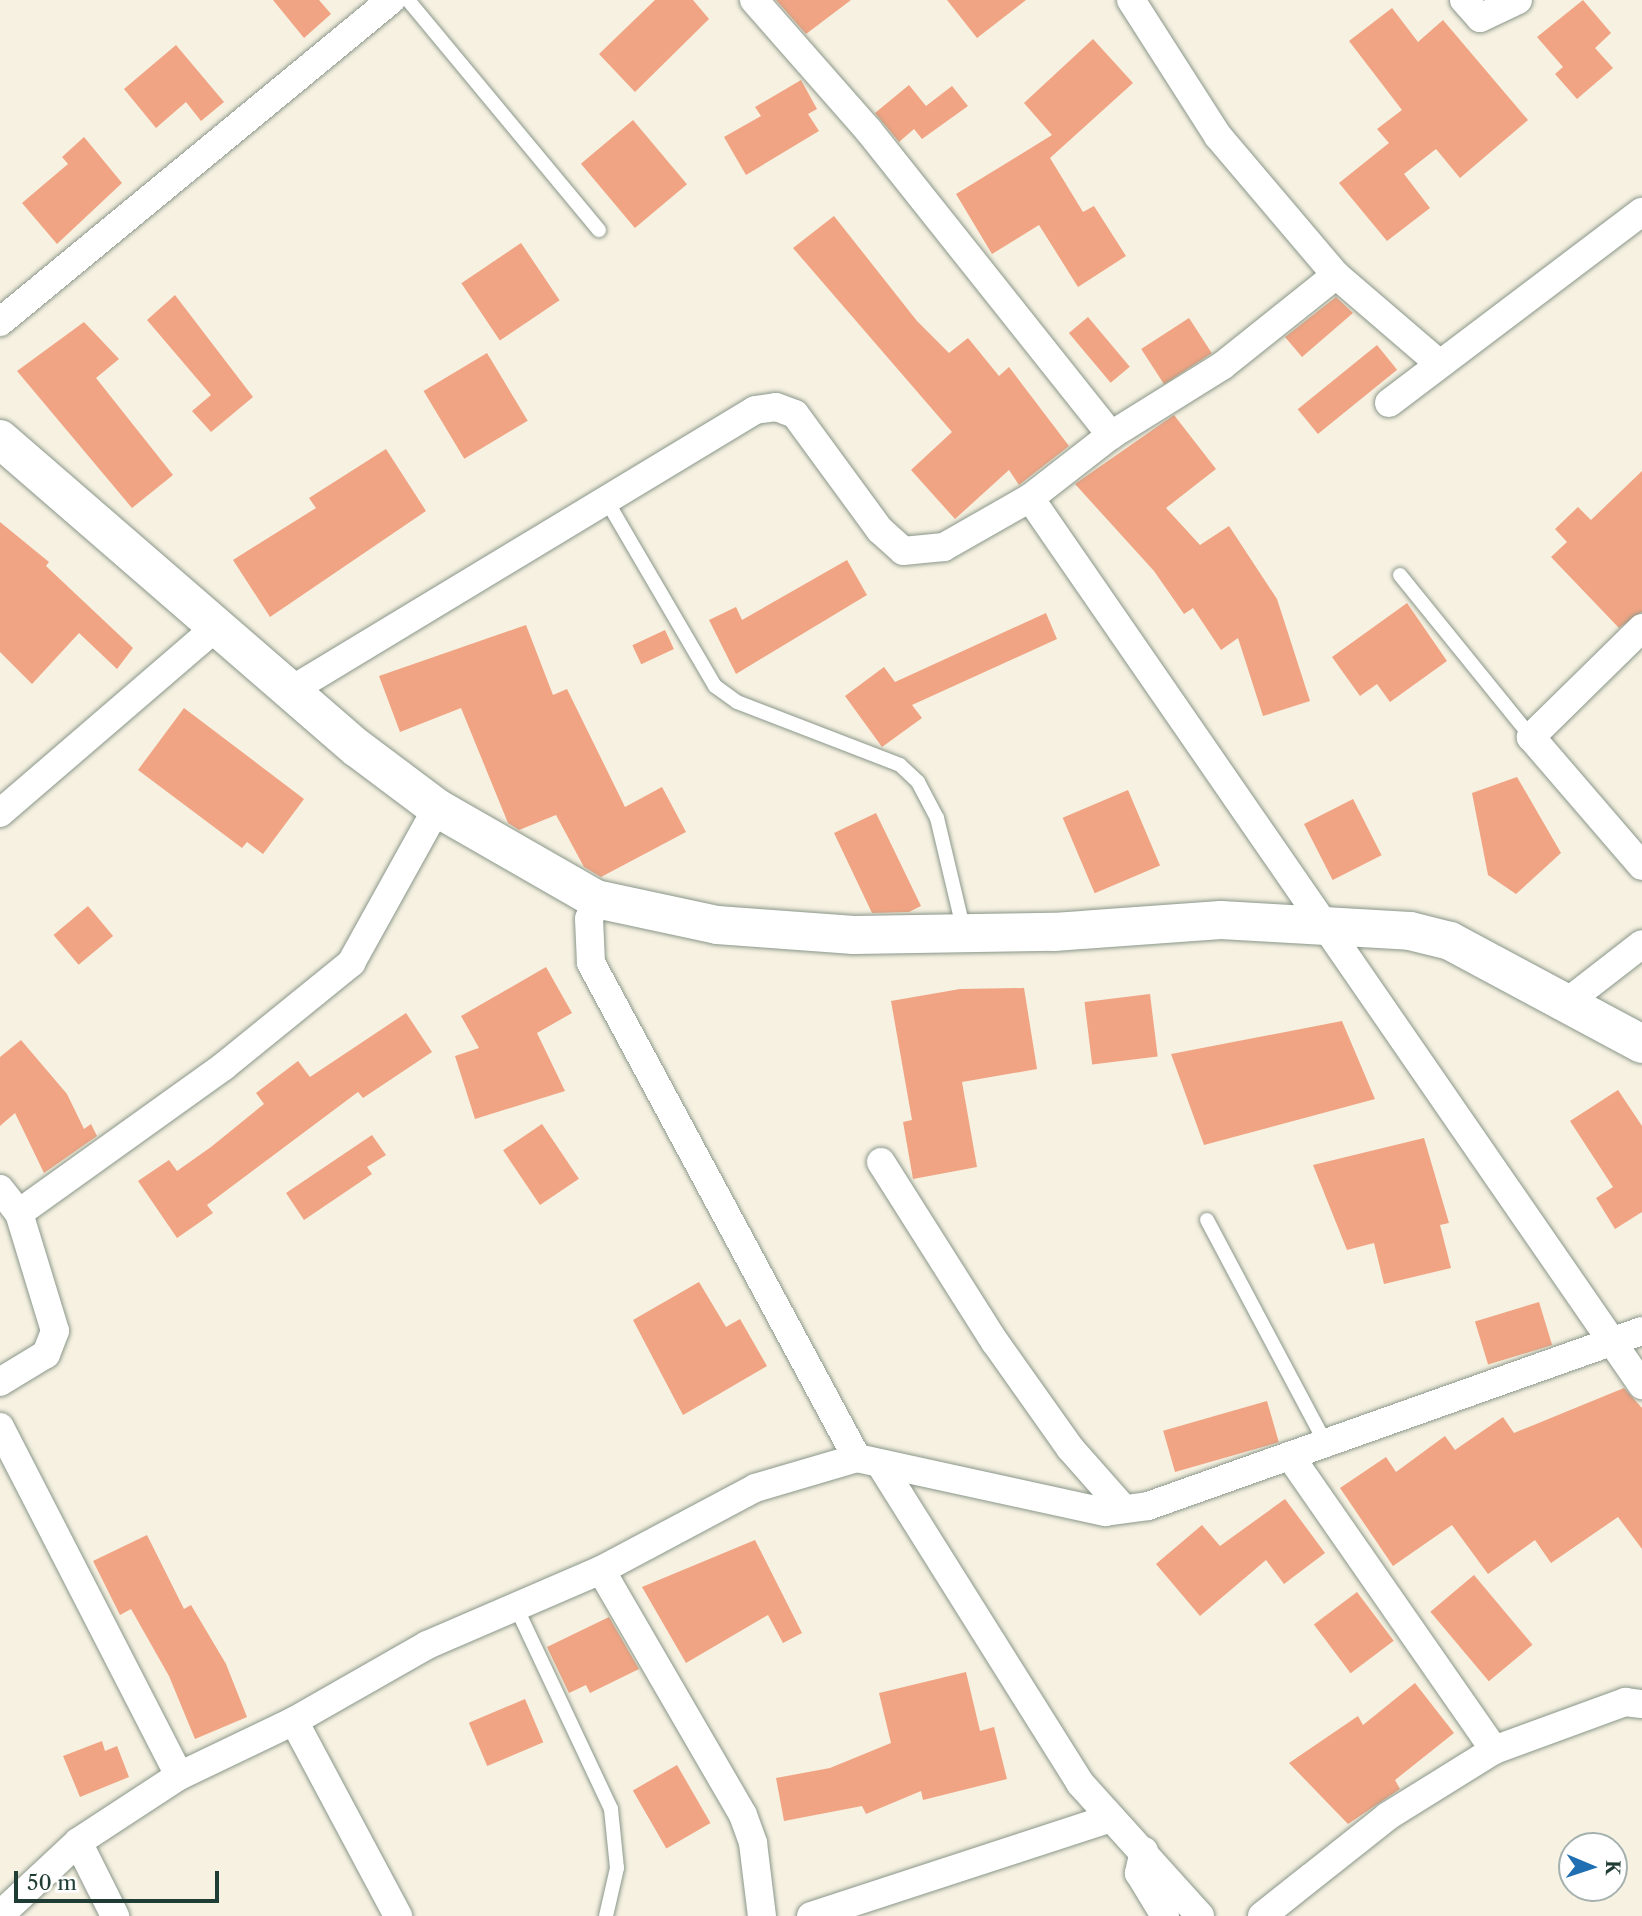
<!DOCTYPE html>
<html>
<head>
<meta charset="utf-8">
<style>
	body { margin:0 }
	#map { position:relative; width:1642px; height:1916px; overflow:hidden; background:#f6f1e1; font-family:"Libre Caslon Text",serif }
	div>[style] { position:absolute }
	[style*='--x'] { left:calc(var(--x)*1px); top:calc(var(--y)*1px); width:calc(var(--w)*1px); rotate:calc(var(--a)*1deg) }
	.building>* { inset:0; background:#f0a483; transform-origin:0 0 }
	.roads { filter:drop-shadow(0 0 2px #8a978a) drop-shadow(0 0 2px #8a978a) }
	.lane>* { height:14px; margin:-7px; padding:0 7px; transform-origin:7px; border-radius:7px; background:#fff }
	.street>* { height:28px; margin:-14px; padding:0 14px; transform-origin:14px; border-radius:14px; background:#fff }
	.secondary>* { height:38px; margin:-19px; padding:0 19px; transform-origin:19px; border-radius:19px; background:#fff }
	span { translate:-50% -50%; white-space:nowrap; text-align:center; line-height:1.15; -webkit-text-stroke:5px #fff; paint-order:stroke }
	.north { position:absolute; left:1558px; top:1832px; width:70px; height:70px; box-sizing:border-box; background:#fff; border:2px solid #a5b1ae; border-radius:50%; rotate:92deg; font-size:19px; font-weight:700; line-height:28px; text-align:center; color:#1f3d34 }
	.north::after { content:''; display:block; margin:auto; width:24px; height:32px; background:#1f6fb2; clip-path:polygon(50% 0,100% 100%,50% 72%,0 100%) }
	.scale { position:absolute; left:14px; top:1871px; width:205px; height:32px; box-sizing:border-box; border:4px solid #1f3d34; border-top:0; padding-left:9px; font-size:21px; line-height:24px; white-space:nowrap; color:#1f3d34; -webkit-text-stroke:5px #fff; paint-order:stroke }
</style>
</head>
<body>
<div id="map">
	<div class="building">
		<div style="clip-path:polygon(273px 0,319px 0,331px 14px,304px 38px)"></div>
		<div style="clip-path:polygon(655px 0,693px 0,709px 19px,635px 92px,599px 54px)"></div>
		<div style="clip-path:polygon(776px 0,851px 0,806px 34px)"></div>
		<div style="clip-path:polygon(947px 0,1026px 0,977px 38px)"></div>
		<div style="clip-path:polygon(1583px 0,1611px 33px,1595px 48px,1613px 68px,1577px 99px,1555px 74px,1563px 67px,1537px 37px)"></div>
		<div style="clip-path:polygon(1392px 8px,1418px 42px,1443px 20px,1528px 120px,1460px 178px,1436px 149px,1404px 174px,1430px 208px,1387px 241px,1339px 183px,1389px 143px,1377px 129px,1402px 110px,1349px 41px)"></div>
		<div style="clip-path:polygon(1093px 39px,1133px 83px,1050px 158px,1083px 212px,1094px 206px,1126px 256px,1078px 287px,1039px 225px,992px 254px,956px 194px,1052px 135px,1024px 103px)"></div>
		<div style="clip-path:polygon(176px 45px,224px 102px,201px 121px,186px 102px,156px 128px,124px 89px)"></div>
		<div style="clip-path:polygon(801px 80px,817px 109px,808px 114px,819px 131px,746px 175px,724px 137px,761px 116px,755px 107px)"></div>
		<div style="clip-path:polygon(909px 85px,926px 106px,952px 86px,968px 106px,922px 139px,914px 129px,899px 142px,875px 113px)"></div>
		<div style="left:633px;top:120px;width:84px;height:68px;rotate:50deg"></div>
		<div style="clip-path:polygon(84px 137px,122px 183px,57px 244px,22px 203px,68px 164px,62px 157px)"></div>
		<div style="clip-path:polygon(834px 216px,917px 321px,949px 353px,968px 338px,999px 376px,1009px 367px,1069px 446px,1019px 485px,1009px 470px,955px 519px,911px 470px,952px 432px,793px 248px)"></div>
		<div style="left:521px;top:243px;width:69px;height:72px;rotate:56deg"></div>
		<div style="clip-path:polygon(175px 295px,253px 397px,211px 432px,192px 411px,211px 395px,147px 320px)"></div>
		<div style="clip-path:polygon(1336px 297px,1353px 313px,1302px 357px,1285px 337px)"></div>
		<div style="left:1088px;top:317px;width:65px;height:25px;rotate:50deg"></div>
		<div style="left:1189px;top:318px;width:42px;height:57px;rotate:57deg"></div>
		<div style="clip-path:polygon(84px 322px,119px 359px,96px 378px,173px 475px,132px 508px,17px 371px)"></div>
		<div style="left:1377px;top:345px;width:32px;height:102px;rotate:51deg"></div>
		<div style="left:487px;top:353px;width:79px;height:74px;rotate:59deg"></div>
		<div style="clip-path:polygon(1174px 415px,1216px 469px,1166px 508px,1200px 545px,1229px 526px,1277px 599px,1310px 701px,1263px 716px,1238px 638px,1221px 650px,1193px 608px,1184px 614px,1154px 571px,1075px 484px)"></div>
		<div style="clip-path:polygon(386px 449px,426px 511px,270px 617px,233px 560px,316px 508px,309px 498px)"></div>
		<div style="clip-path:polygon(1642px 471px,1642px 612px,1619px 628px,1551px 557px,1567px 542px,1555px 529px,1578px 507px,1591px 520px)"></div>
		<div style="clip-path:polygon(0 522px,49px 562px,46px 566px,133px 648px,117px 669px,79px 633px,32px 684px,0 652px)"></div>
		<div style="clip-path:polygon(847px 560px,867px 595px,736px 674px,709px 620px,736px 607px,742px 620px)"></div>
		<div style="clip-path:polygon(1407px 603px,1447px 661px,1390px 702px,1377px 684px,1360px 696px,1332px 657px)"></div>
		<div style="clip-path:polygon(1046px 613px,1057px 639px,912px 705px,922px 718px,882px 747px,845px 696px,884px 667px,895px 682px)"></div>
		<div style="clip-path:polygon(526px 625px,553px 695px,567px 689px,625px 807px,662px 787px,686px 832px,601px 877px,584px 867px,556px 815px,519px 830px,508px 823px,461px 708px,400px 732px,379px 676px)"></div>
		<div style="left:665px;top:630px;width:21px;height:36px;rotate:65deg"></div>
		<div style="clip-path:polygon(184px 708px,304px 799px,263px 854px,247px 842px,242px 848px,138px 770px)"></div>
		<div style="clip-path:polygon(1517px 777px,1561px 853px,1516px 894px,1488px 875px,1472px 793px)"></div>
		<div style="left:1128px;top:790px;width:82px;height:71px;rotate:67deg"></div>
		<div style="left:1353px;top:799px;width:63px;height:55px;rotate:63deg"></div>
		<div style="clip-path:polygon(876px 813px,921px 906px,909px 912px,872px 913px,834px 833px)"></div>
		<div style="left:88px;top:906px;width:39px;height:45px;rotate:50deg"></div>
		<div style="clip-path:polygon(546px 967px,572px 1013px,537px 1033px,565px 1091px,475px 1119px,455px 1056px,479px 1048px,461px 1016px)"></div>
		<div style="clip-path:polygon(1024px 988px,1037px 1069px,962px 1082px,977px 1167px,913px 1179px,903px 1122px,912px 1120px,891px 1001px,960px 989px)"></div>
		<div style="left:1150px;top:994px;width:63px;height:66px;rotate:83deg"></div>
		<div style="clip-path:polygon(406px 1013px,432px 1052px,363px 1098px,358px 1092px,207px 1205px,213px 1213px,177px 1238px,138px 1181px,169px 1160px,177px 1171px,211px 1147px,264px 1104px,256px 1093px,298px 1061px,310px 1077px)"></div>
		<div style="clip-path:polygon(1342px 1021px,1375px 1099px,1204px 1145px,1171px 1054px)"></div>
		<div style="clip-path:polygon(21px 1040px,67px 1094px,84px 1129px,91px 1124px,97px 1136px,44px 1173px,15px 1113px,0 1126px,0 1057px)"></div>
		<div style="clip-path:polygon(1618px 1090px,1642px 1126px,1642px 1212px,1615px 1229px,1596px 1198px,1613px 1187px,1570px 1121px)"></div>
		<div style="left:542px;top:1124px;width:66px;height:47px;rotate:56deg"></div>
		<div style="clip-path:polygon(372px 1135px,386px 1155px,367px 1167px,372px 1174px,304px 1220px,286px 1193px)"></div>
		<div style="clip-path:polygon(1424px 1138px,1449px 1223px,1440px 1225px,1451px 1268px,1384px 1284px,1374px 1243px,1347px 1250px,1313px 1165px)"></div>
		<div style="clip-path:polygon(699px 1282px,726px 1327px,740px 1319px,767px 1366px,683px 1415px,633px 1320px)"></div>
		<div style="left:1539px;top:1302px;width:45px;height:67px;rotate:73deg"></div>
		<div style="clip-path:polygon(1624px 1388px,1642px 1408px,1642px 1549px,1618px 1517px,1551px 1563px,1535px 1540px,1488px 1574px,1452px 1525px,1393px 1566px,1340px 1488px,1386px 1457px,1396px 1472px,1445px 1436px,1455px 1450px,1503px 1417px,1514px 1433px)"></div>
		<div style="left:1267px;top:1401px;width:43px;height:108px;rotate:74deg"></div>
		<div style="clip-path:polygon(1285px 1499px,1325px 1553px,1284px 1584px,1266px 1560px,1200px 1616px,1156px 1564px,1202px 1525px,1220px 1546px)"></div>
		<div style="clip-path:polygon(147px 1535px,184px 1609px,191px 1605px,226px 1664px,247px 1717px,195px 1739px,169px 1676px,131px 1609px,120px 1615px,93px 1561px)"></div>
		<div style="clip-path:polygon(755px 1540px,802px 1633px,783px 1643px,768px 1615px,686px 1663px,642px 1587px)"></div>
		<div style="left:1474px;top:1575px;width:91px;height:57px;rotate:50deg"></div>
		<div style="left:1357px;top:1592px;width:61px;height:54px;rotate:53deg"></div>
		<div style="clip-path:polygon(609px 1617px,639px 1669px,590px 1693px,586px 1685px,569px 1693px,547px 1647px)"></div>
		<div style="clip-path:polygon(966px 1672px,980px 1731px,994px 1727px,1007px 1779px,923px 1800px,921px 1791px,866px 1814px,862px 1806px,784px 1821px,776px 1778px,830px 1768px,891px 1743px,879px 1693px)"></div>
		<div style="clip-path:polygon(1415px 1683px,1454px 1733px,1395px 1780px,1400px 1789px,1348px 1824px,1289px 1763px,1358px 1716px,1363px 1725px)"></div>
		<div style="left:525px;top:1699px;width:47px;height:61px;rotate:67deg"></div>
		<div style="clip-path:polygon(102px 1741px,105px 1751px,117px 1746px,129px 1777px,80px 1797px,63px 1756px)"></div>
		<div style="left:677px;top:1765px;width:67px;height:51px;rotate:60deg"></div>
	</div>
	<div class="roads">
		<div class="lane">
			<div style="--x:408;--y:0;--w:299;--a:50.3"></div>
			<div style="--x:608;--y:503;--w:212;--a:59.7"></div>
			<div style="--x:715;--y:686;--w:27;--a:36"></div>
			<div style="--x:737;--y:702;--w:175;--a:21.1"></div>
			<div style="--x:900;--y:765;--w:25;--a:43"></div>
			<div style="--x:918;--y:782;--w:41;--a:62.2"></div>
			<div style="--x:937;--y:818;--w:116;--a:76.6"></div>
			<div style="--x:1400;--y:575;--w:208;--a:51"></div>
			<div style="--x:1207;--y:1220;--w:254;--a:62"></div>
			<div style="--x:516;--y:1607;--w:223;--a:64.8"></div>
			<div style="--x:611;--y:1809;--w:59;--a:84.2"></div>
			<div style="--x:617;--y:1868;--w:49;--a:102.9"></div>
		</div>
		<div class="street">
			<div style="--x:754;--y:0;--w:174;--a:48.7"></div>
			<div style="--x:869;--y:131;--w:389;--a:51.5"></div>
			<div style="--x:1131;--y:0;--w:161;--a:57.4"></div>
			<div style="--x:1218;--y:136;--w:182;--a:49.7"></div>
			<div style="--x:1336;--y:275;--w:133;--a:40.7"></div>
			<div style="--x:1464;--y:0;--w:24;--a:48"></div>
			<div style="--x:1480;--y:18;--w:42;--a:-25.3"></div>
			<div style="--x:1336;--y:275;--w:146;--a:141.4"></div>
			<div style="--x:1222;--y:366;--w:131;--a:148.1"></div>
			<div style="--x:1111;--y:435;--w:103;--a:142.1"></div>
			<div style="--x:1030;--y:498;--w:1078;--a:55.4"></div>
			<div style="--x:0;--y:322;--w:507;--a:-39.47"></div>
			<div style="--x:1389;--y:403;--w:317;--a:-37.1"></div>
			<div style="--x:1642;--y:628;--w:156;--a:135.5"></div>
			<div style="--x:1531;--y:737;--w:170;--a:49.3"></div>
			<div style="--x:290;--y:691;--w:543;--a:-31.14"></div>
			<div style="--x:755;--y:410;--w:21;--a:-8"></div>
			<div style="--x:776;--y:407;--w:20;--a:20"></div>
			<div style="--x:795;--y:414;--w:144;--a:53.8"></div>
			<div style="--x:880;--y:530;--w:31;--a:42"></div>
			<div style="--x:903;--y:551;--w:41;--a:-5.6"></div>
			<div style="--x:944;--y:547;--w:99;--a:-29.7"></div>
			<div style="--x:0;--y:813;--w:285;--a:-40.7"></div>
			<div style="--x:596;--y:899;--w:21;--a:109"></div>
			<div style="--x:589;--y:919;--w:44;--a:87.4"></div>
			<div style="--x:591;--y:963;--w:562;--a:61.75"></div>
			<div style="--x:1566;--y:1003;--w:96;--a:-37.8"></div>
			<div style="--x:881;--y:1162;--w:213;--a:57.7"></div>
			<div style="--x:995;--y:1342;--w:130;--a:54.7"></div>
			<div style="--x:1070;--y:1448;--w:81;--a:48.5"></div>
			<div style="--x:0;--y:1189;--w:31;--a:52"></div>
			<div style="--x:19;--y:1213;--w:123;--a:73"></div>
			<div style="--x:55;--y:1331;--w:25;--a:111"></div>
			<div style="--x:46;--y:1354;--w:54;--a:148.7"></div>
			<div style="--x:19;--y:1213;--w:252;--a:-35.6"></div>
			<div style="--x:224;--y:1066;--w:164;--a:-39"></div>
			<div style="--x:351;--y:963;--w:177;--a:-61"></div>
			<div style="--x:0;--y:1427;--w:392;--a:62.8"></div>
			<div style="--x:1290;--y:1456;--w:358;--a:55.2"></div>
			<div style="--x:882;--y:1467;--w:373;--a:57.9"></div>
			<div style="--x:1080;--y:1783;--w:179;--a:47.9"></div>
			<div style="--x:601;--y:1570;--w:283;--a:59.9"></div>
			<div style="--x:743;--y:1815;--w:30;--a:70"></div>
			<div style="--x:753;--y:1843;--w:74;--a:83"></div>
			<div style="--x:294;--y:1721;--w:221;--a:61.9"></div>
			<div style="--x:78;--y:1842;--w:83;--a:63.4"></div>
			<div style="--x:1144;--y:1851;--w:23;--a:103"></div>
			<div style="--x:1139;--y:1873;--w:50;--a:58.8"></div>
			<div style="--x:0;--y:1915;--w:107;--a:-43.1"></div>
			<div style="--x:78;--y:1842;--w:121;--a:-33.2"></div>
			<div style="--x:179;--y:1776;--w:127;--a:-25.6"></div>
			<div style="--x:294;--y:1721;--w:153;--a:-29.7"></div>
			<div style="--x:427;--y:1645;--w:189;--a:-23.3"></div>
			<div style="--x:601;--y:1570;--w:174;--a:-28"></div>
			<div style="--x:755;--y:1488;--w:106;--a:-16.4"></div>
			<div style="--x:857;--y:1458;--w:254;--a:12.3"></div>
			<div style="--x:1105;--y:1512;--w:43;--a:-7.9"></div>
			<div style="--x:1148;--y:1506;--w:524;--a:-19.51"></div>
			<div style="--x:811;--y:1916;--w:312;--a:-18.1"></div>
			<div style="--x:1262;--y:1916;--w:161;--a:-38.4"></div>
			<div style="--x:1388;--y:1816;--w:125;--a:-31.9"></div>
			<div style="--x:1494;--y:1750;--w:140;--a:-20.1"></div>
			<div style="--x:1625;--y:1702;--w:17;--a:7"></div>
		</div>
		<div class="secondary">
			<div style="--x:0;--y:439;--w:472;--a:40.9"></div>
			<div style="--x:357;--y:748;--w:100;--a:36.9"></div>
			<div style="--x:437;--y:808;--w:183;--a:29.8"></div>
			<div style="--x:596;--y:899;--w:124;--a:12.1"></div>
			<div style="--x:717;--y:925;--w:137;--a:4.2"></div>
			<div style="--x:854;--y:935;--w:200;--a:-0.9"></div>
			<div style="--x:1054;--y:932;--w:167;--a:-4.1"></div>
			<div style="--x:1221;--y:920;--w:189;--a:3.3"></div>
			<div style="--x:1410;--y:931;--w:41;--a:14"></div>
			<div style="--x:1450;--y:941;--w:218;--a:28.2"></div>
		</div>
	</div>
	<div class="north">K</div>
	<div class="scale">50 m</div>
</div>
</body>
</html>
